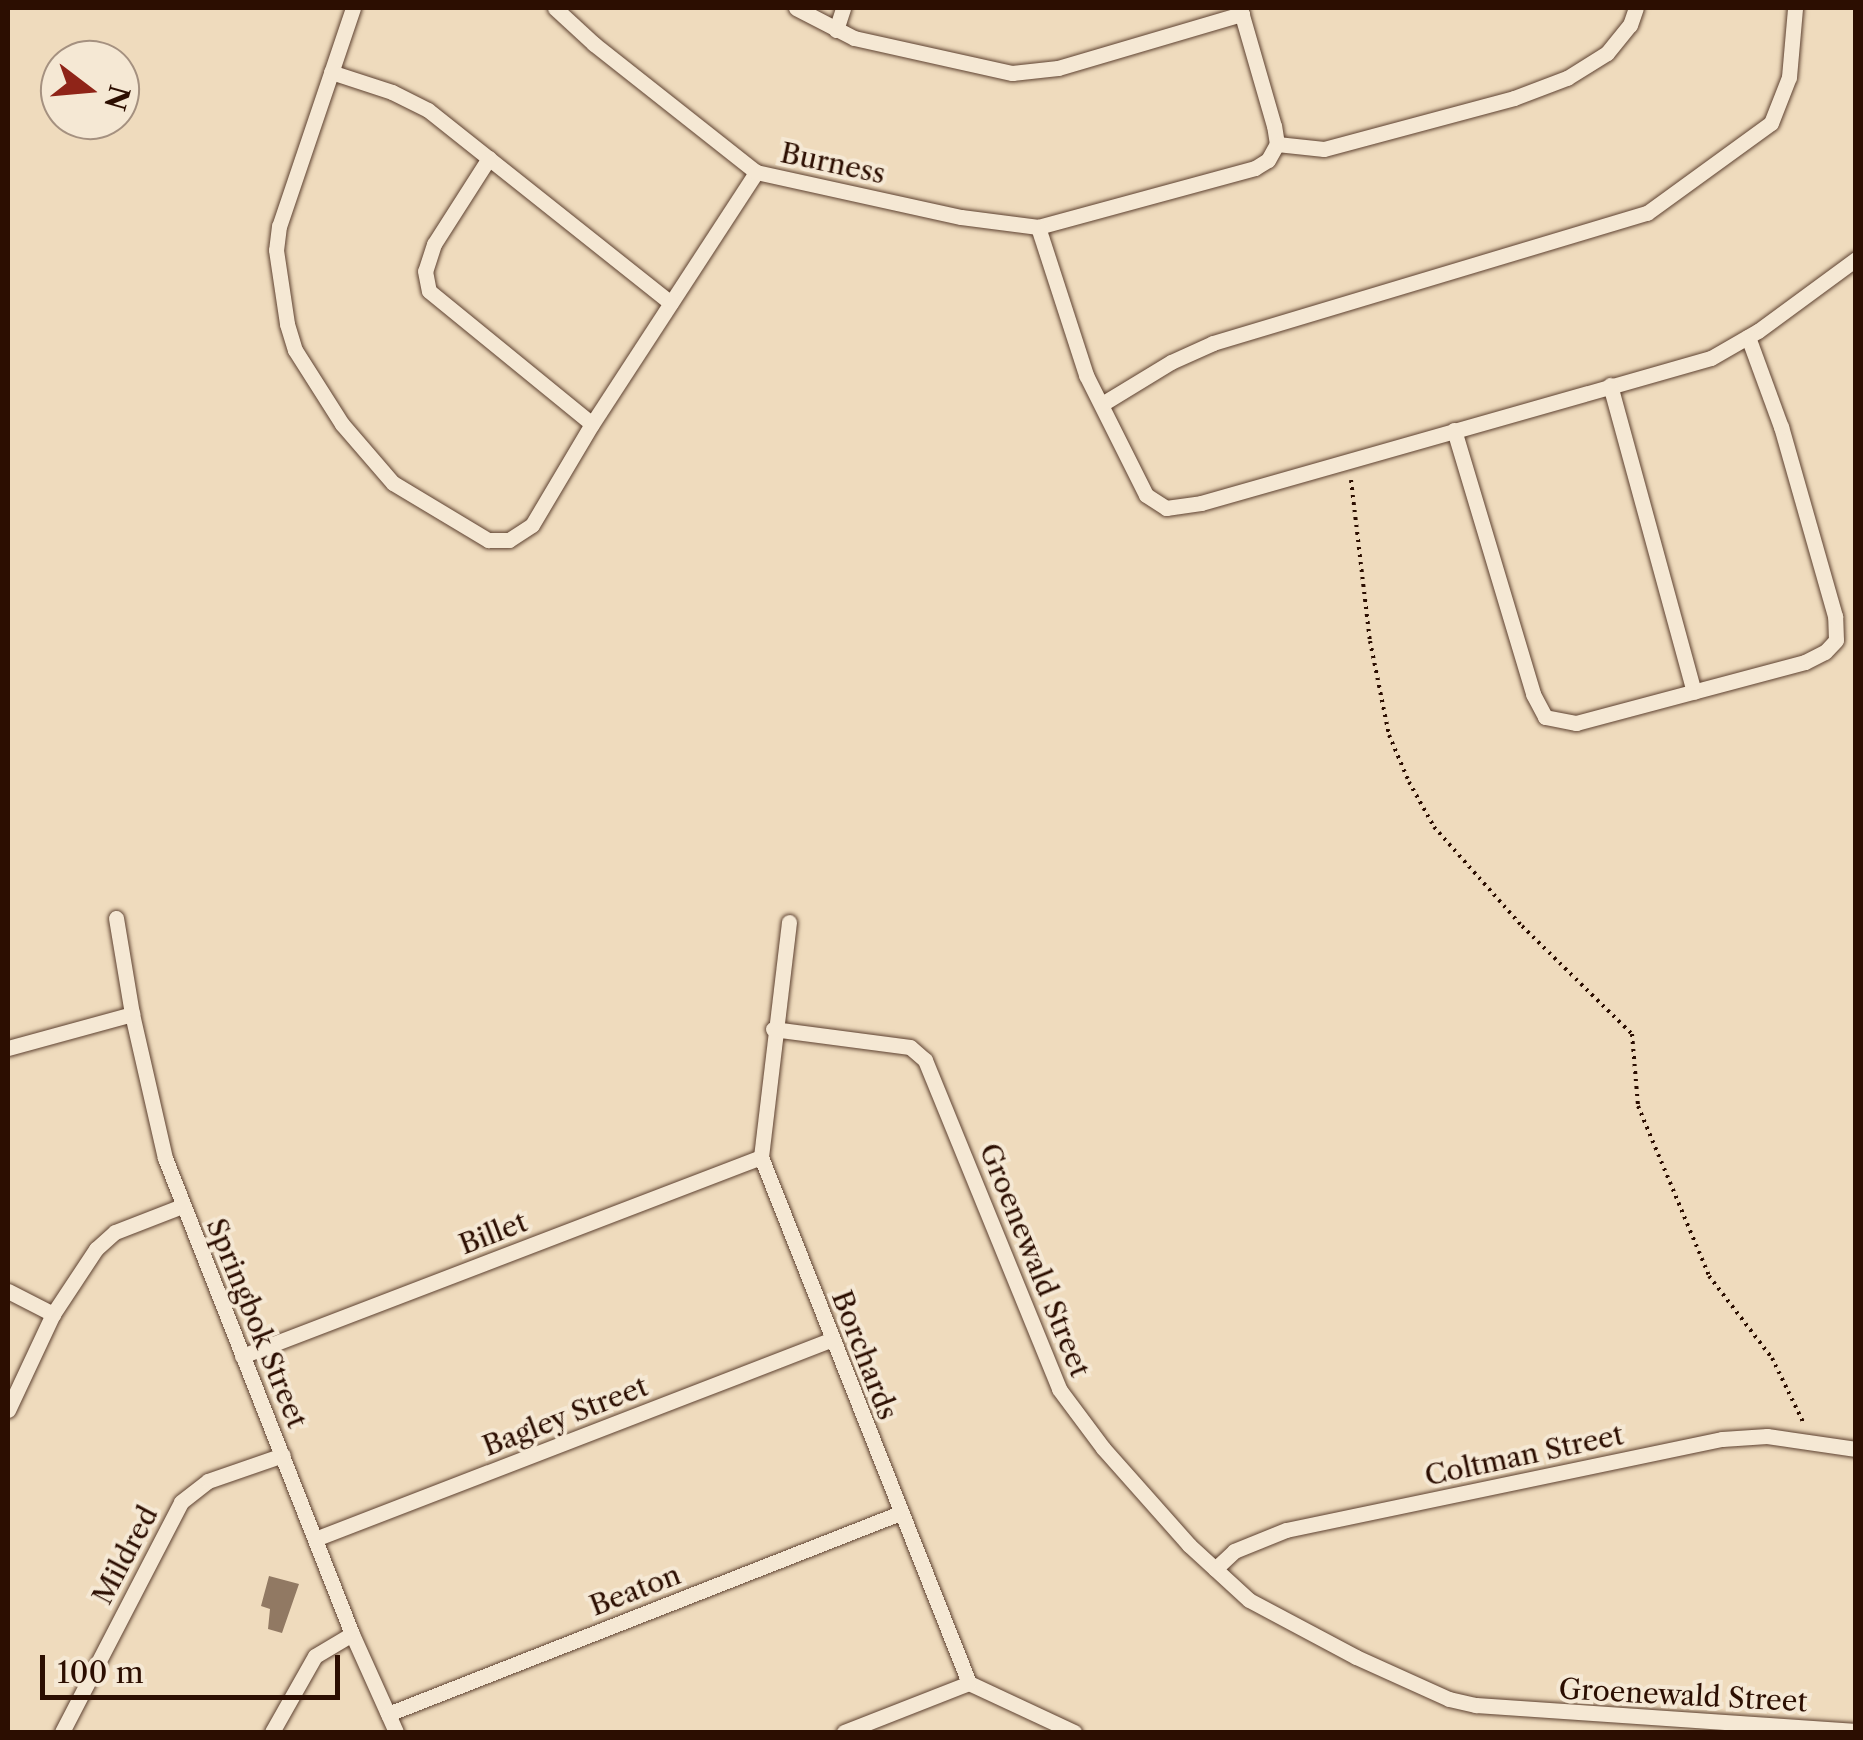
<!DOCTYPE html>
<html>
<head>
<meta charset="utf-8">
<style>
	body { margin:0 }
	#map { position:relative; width:1863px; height:1740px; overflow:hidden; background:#efdbbd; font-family:"Libre Caslon Text",serif }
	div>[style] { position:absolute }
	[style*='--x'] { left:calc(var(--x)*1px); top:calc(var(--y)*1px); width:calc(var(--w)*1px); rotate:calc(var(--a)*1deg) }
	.building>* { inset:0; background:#917963 }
	.path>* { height:4px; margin-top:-2px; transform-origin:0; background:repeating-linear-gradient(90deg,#2c0e01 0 2.5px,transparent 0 7.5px) }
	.roads { filter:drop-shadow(0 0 2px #5d4130) drop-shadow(0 0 2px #5d4130) }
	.street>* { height:15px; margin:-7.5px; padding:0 7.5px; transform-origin:7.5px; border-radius:7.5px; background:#f5e8d4 }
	span { translate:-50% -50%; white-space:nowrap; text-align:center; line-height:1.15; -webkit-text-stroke:8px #f5e8d4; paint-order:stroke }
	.street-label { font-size:28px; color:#2c0e01 }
	.frame { position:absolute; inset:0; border:10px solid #2c0e01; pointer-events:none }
	.north { position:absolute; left:40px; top:40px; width:100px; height:100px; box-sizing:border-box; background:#f5e8d4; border:2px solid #a59180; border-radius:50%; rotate:106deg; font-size:28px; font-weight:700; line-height:40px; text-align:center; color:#2c0e01 }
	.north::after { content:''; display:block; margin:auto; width:35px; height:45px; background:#8f2418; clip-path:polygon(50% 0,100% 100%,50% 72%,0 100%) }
	.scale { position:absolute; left:40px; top:1655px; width:300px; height:45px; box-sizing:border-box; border:5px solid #2c0e01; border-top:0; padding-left:12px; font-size:30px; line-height:35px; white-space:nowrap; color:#2c0e01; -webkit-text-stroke:8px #f5e8d4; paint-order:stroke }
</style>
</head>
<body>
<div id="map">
	<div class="building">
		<div style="clip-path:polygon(269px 1576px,299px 1584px,282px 1633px,268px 1629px,270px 1609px,261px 1606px)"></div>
	</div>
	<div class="path">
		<div style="--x:1351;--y:480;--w:162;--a:83.3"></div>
		<div style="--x:1370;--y:641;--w:96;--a:78.6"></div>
		<div style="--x:1389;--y:735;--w:51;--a:66.9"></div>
		<div style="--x:1409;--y:782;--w:51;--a:60.9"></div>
		<div style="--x:1434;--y:827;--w:132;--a:48.4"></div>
		<div style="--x:1522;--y:926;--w:154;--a:44.5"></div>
		<div style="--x:1632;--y:1034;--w:72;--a:85.2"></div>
		<div style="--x:1638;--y:1106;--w:184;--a:67.3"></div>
		<div style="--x:1709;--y:1276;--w:103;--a:52.5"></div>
		<div style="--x:1772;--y:1358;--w:73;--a:64.1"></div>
	</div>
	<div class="roads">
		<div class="street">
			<div style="--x:353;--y:8;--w:230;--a:108.7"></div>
			<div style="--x:279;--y:226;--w:24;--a:97"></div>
			<div style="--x:276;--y:250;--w:75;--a:81.5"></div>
			<div style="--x:287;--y:324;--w:27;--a:73"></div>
			<div style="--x:295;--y:350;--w:88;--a:57.6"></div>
			<div style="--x:342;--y:424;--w:78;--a:49.2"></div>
			<div style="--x:393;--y:483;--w:111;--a:31"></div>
			<div style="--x:488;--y:540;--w:21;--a:0"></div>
			<div style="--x:509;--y:540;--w:27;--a:-33"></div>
			<div style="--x:532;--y:525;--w:117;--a:-59.3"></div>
			<div style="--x:592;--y:424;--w:301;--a:-56.9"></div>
			<div style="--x:555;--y:8;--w:53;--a:42.7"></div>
			<div style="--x:594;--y:44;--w:206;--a:38.3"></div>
			<div style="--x:756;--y:172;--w:210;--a:12.4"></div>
			<div style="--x:961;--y:217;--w:78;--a:7.4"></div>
			<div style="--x:1038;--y:227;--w:225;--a:-15.2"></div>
			<div style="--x:1255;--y:168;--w:15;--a:-32"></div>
			<div style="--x:1268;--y:160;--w:18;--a:-61"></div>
			<div style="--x:1277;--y:144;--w:18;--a:-99"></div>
			<div style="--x:1274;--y:126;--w:123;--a:-106.1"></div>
			<div style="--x:796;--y:8;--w:65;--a:27.3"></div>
			<div style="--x:854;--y:38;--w:162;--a:12.5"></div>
			<div style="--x:1012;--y:73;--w:46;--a:-6.2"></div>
			<div style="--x:1058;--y:68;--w:192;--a:-16.4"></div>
			<div style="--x:836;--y:30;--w:23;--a:-72"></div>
			<div style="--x:331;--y:72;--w:64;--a:18.2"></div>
			<div style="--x:392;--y:92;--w:40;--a:26.6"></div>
			<div style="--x:428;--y:110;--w:310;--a:38.5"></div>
			<div style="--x:1277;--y:144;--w:47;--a:6.1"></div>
			<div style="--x:1324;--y:149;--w:197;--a:-15"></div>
			<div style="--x:1514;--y:98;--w:57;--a:-20.7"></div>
			<div style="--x:1567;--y:78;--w:47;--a:-32"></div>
			<div style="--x:1607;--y:53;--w:36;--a:-51"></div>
			<div style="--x:1630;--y:25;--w:18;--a:-71"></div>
			<div style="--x:489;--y:158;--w:102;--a:122.6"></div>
			<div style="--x:434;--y:244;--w:28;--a:108"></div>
			<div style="--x:425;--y:271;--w:20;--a:79"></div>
			<div style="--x:429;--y:291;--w:210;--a:39.2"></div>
			<div style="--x:1038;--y:227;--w:156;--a:72"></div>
			<div style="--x:1086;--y:375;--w:134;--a:63.4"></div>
			<div style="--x:1146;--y:495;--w:24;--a:33"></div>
			<div style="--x:1166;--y:508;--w:35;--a:-8"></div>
			<div style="--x:1201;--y:503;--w:530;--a:-15.87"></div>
			<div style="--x:1711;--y:358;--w:54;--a:-29.9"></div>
			<div style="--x:1758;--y:331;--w:122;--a:-36.3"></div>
			<div style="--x:1610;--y:385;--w:318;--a:74.7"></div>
			<div style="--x:1102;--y:404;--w:81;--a:-31.3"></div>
			<div style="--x:1171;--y:362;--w:46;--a:-24.3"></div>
			<div style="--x:1213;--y:343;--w:453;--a:-16.7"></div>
			<div style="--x:1647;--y:213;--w:153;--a:-36"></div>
			<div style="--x:1771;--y:123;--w:49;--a:-68.6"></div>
			<div style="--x:1789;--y:77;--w:69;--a:-85"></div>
			<div style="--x:1454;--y:430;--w:276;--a:73.3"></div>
			<div style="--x:1533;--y:694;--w:26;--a:62"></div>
			<div style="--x:1545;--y:717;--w:32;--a:11"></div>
			<div style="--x:1576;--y:723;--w:237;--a:-14.9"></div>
			<div style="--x:1805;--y:662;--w:22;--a:-27"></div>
			<div style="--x:1825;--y:652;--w:16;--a:-47"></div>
			<div style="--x:1836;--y:640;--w:24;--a:-92"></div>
			<div style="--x:1835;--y:616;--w:197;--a:-105.9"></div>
			<div style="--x:1781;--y:427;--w:96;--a:-110.1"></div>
			<div style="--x:116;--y:918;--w:97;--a:80.5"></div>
			<div style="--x:132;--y:1014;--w:148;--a:77.1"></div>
			<div style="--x:165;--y:1158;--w:511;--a:68.55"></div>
			<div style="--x:352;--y:1634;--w:107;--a:65.8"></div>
			<div style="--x:789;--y:922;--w:237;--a:96.8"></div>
			<div style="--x:761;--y:1157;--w:566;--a:68.42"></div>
			<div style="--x:969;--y:1683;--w:116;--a:25"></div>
			<div style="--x:773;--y:1029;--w:138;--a:7.5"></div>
			<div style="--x:910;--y:1047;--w:20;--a:41"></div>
			<div style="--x:925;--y:1060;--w:355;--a:67.8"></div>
			<div style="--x:1059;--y:1389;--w:74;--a:53.3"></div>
			<div style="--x:1103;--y:1448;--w:130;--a:48.4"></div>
			<div style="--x:1189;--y:1545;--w:81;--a:42.5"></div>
			<div style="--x:1249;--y:1600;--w:121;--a:28"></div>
			<div style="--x:1356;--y:1657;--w:102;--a:24.3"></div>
			<div style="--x:1449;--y:1699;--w:28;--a:13"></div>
			<div style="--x:1476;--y:1705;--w:381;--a:3.9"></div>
			<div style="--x:8;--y:1048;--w:129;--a:-15.3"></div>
			<div style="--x:8;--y:1291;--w:51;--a:27.1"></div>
			<div style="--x:242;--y:1356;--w:556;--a:-20.98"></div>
			<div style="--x:8;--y:1410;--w:106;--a:-64.9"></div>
			<div style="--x:53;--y:1314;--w:78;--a:-56.5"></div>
			<div style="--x:96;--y:1249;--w:25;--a:-42"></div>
			<div style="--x:115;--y:1232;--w:72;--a:-21.2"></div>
			<div style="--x:315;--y:1539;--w:555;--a:-21.11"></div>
			<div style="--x:1215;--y:1569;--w:26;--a:-43"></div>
			<div style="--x:1234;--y:1551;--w:56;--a:-22"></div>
			<div style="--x:1286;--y:1530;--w:445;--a:-11.8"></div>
			<div style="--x:1722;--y:1439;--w:45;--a:-3.8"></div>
			<div style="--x:1767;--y:1436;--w:90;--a:8.3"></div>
			<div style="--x:388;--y:1714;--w:550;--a:-21.43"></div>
			<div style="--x:62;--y:1732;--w:259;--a:-62.6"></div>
			<div style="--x:181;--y:1502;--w:34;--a:-38"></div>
			<div style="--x:208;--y:1481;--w:79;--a:-19.1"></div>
			<div style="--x:272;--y:1732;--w:87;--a:-60.5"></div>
			<div style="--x:315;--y:1656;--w:43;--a:-30.7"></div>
			<div style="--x:844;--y:1732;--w:134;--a:-21.4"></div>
		</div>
	</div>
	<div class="street-label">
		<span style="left:833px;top:163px;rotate:12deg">Burness</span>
		<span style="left:493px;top:1233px;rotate:-21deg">Billet</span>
		<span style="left:1035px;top:1260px;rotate:68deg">Groenewald Street</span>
		<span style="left:257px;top:1323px;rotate:68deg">Springbok Street</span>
		<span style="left:865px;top:1355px;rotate:69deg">Borchards</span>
		<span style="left:565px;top:1416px;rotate:-21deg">Bagley Street</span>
		<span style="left:1524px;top:1455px;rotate:-12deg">Coltman Street</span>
		<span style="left:125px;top:1555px;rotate:-62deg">Mildred</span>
		<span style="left:635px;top:1590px;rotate:-21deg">Beaton</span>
		<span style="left:1683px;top:1695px;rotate:3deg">Groenewald Street</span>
	</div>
	<div class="frame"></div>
	<div class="north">N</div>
	<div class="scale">100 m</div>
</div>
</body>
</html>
